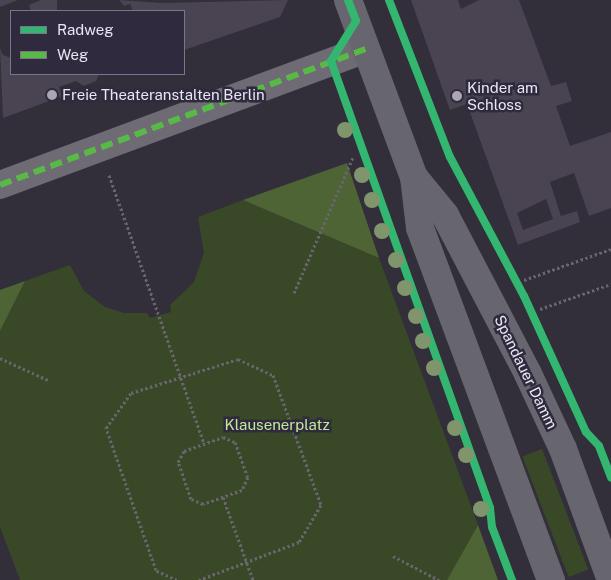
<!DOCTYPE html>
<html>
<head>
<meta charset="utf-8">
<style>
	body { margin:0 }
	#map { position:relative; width:611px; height:580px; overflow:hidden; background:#322e3a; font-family:"Public Sans",sans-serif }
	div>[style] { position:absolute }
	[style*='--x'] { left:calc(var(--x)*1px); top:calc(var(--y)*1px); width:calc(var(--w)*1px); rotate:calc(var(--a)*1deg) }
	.green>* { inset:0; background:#394928; transform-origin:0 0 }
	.forest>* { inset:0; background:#4e6435 }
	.building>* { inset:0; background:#4a4351 }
	.path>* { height:3px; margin-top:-1.5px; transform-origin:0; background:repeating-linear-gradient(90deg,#68656e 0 2.5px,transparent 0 5px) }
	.minor>* { height:28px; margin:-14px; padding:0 14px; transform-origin:14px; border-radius:14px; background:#6e6b75 }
	.secondary>* { height:28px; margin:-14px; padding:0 14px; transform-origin:14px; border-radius:14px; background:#67656d }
	.quiet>* { height:6px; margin-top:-3px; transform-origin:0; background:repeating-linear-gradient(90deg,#58b947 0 12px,transparent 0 18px) }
	.cycleway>* { height:8px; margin:-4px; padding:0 4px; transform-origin:4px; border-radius:4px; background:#33b770 }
	.trees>* { width:16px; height:16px; margin:-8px; border-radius:50%; background:#81956d }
	.dots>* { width:14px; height:14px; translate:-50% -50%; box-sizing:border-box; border:2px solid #302a3e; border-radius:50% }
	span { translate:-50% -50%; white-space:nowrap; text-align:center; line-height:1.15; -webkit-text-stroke:5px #302a3e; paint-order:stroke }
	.poi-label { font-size:15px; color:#eae6f4 }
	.left { translate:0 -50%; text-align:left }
	.street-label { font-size:15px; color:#eae6f4 }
	.park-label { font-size:15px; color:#c1e996 }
	.legend { position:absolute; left:10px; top:10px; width:175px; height:65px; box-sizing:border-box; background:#302a3e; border:1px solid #7a7587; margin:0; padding:6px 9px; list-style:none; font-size:15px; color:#eae6f4 }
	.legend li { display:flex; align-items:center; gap:10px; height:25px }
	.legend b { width:25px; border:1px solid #7a7587 }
</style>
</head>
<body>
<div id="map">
	<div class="green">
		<div style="clip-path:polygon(243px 200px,379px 258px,478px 525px,447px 580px,20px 580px,0 527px,0 331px,25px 281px,70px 265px,84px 291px,105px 307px,124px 313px,147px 313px,150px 318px,171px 312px,170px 305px,194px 282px,204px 253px,198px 217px)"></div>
		<div style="left:542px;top:449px;width:129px;height:21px;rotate:69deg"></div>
	</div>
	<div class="forest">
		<div style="clip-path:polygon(347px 163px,379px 258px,243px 200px)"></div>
		<div style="clip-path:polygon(25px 281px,0 331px,0 290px)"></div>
		<div style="clip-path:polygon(478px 525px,498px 580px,447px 580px)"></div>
	</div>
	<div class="building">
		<div style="clip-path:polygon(0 0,18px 0,0 7px)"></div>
		<div style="clip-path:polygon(41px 0,57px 0,57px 11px,31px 11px,29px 5px)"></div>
		<div style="clip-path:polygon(119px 0,162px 3px,288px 0,280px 17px,184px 50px,184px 11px,133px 11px,130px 4px,124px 6px)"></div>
		<div style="clip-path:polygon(evenodd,411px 0,458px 0,461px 9px,479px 0,519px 0,551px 86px,566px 82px,572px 101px,556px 106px,570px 146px,611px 132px,611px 208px,589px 216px,574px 173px,550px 182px,561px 216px,577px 211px,580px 222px,518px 245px,467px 104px,450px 110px,411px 0,546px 199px,553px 219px,523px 230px,517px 213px,546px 199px)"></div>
		<div style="clip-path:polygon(0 48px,3px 55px,11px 58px,11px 74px,99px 74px,96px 81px,84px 86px,76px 81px,59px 87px,63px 96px,3px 118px)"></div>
	</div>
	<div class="path">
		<div style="--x:109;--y:175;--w:284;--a:70.5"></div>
		<div style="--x:524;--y:280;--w:92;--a:-19.6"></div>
		<div style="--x:294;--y:293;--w:148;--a:-66.5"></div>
		<div style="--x:540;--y:309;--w:75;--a:-19.4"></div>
		<div style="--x:0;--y:358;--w:53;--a:24.6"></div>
		<div style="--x:223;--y:437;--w:13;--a:23"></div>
		<div style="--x:235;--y:442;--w:37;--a:70"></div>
		<div style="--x:248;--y:477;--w:14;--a:115"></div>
		<div style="--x:242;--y:490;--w:41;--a:160.3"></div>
		<div style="--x:203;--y:504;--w:13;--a:-157"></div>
		<div style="--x:191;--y:499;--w:39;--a:-109"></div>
		<div style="--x:178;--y:462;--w:13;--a:-61"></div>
		<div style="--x:184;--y:451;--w:41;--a:-19.7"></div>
		<div style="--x:223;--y:497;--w:88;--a:70.1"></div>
		<div style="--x:393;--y:556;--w:52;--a:27.6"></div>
		<div style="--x:177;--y:580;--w:23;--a:-155"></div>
		<div style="--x:156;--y:570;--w:151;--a:-109.4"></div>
		<div style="--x:106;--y:428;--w:43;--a:-54.5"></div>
		<div style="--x:131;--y:393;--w:112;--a:-17.6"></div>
		<div style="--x:238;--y:359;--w:38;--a:25"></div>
		<div style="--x:273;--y:375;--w:139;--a:69.7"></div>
		<div style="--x:321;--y:505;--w:43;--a:120.7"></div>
		<div style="--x:299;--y:542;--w:107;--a:159.2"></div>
		<div style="--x:514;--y:580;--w:2;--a:-27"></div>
	</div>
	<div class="minor">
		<div style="--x:0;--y:185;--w:390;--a:-20.4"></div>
	</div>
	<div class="secondary">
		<div style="--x:348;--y:0;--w:189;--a:69.6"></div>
		<div style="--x:414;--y:177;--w:51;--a:83.3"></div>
		<div style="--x:420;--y:228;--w:376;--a:69.6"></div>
		<div style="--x:414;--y:177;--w:49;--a:50.8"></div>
		<div style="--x:445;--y:215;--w:179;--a:62.4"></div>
		<div style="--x:528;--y:374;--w:83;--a:65"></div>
		<div style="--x:563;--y:449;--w:140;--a:69.9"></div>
	</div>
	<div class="quiet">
		<div style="--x:0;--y:185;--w:390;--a:-20.4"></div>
	</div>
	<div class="cycleway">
		<div style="--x:348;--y:0;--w:22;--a:69"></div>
		<div style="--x:356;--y:21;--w:47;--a:122"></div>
		<div style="--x:331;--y:61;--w:474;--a:70.4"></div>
		<div style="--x:490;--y:508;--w:19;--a:84"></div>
		<div style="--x:492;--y:527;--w:57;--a:69.3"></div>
		<div style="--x:389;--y:0;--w:168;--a:68.8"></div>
		<div style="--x:450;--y:157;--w:157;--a:62"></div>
		<div style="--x:524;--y:296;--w:149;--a:65.5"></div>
		<div style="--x:586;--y:432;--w:19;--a:47"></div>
		<div style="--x:599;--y:446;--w:34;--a:69"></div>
	</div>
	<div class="trees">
		<div style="left:345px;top:130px"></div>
		<div style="left:362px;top:175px"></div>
		<div style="left:372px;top:200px"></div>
		<div style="left:382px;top:231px"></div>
		<div style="left:396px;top:260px"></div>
		<div style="left:405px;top:288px"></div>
		<div style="left:416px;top:316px"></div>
		<div style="left:423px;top:341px"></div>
		<div style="left:434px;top:368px"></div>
		<div style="left:455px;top:428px"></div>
		<div style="left:466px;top:455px"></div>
		<div style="left:481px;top:509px"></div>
	</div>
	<div class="dots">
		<div style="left:52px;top:95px;background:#aaa6b3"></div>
		<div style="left:457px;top:96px;background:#aaa6b3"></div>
	</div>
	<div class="poi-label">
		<span class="left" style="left:467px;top:96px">Kinder am<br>Schloss</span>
		<span class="left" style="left:62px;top:95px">Freie Theateranstalten Berlin</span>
	</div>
	<div class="street-label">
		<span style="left:526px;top:372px;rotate:64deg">Spandauer Damm</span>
	</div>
	<div class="park-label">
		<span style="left:277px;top:425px">Klausenerplatz</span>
	</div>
	<ul class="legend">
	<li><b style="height:6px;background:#33b770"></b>Radweg</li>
	<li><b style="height:6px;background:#58b947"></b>Weg</li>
	</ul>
</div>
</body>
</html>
